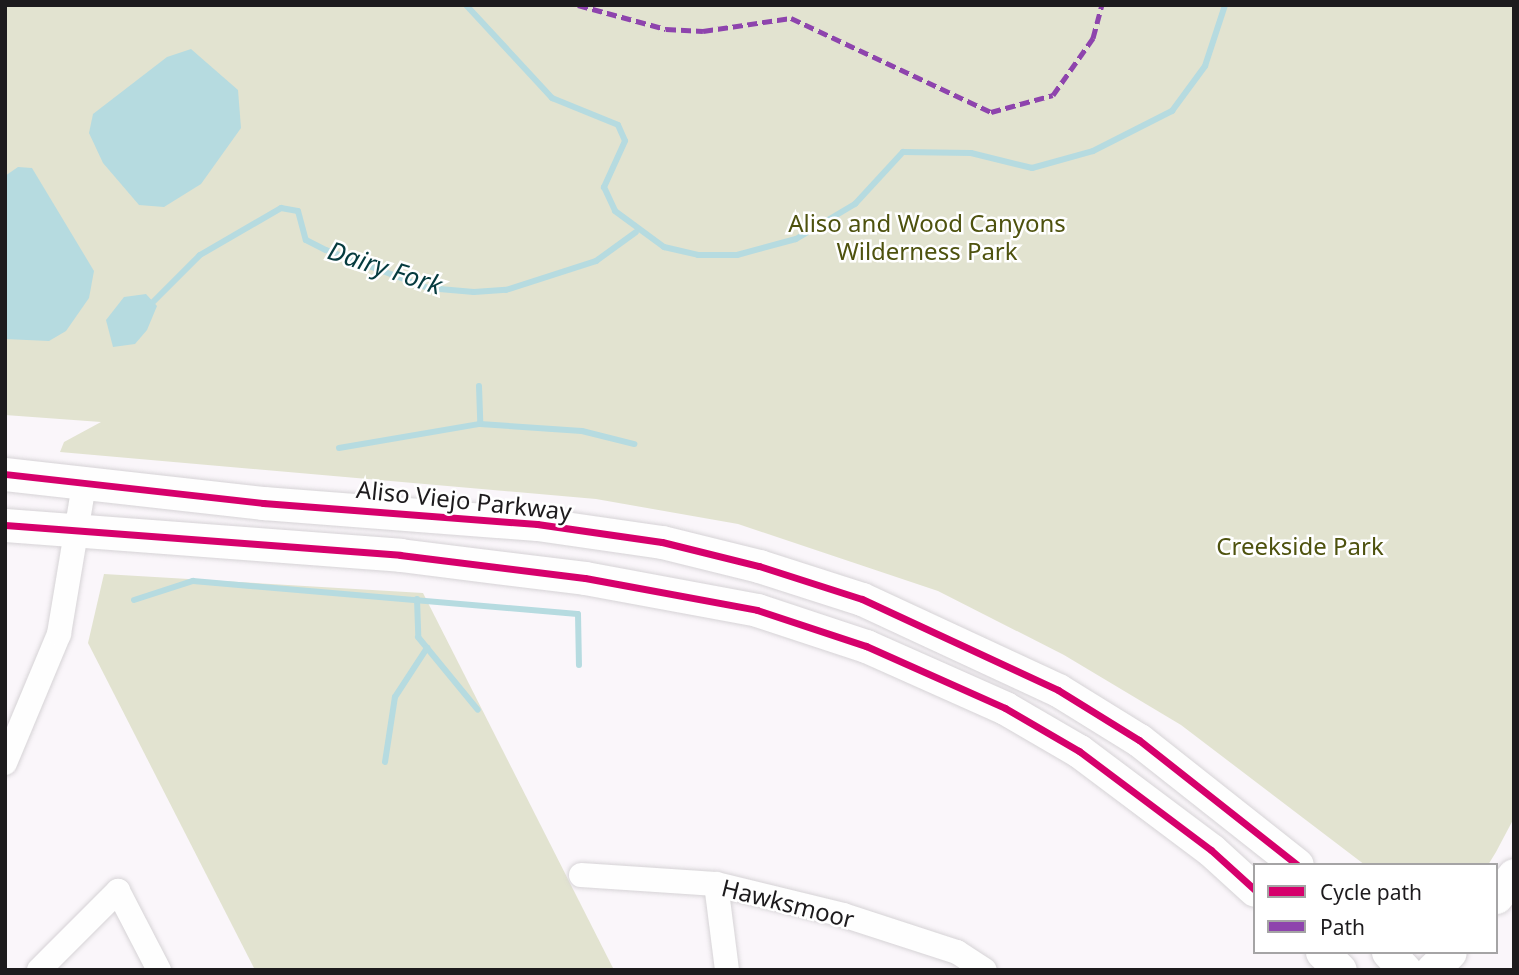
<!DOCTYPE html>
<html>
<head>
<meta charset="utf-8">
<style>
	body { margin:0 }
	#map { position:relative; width:1519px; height:975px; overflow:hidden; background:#faf6fa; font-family:"Noto Sans",sans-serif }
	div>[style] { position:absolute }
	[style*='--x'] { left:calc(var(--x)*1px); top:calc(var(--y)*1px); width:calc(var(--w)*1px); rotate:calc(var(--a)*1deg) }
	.green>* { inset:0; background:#e2e3d0 }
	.water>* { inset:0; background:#b6dbe0 }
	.stream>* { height:6px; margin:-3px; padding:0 3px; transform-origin:3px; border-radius:3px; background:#b6dbe0 }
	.roads { filter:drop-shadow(0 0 2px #d6d3d6) drop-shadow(0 0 2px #d6d3d6) }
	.street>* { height:24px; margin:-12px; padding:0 12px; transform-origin:12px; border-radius:12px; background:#fefefe }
	.secondary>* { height:33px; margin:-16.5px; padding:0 16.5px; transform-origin:16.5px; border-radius:16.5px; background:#fefefe }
	.quiet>* { height:5px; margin-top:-2.5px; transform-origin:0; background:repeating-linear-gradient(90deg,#8e44ad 0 10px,transparent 0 15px) }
	.cycleway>* { height:7px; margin:-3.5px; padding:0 3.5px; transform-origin:3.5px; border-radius:3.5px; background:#d6006c }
	span { translate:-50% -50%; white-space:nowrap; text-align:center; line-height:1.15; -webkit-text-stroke:5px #fff; paint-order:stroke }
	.park-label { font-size:24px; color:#4e520e }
	.street-label { font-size:24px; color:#1d1b1d }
	.water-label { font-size:26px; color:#053b3f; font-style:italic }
	.frame { position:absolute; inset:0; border:7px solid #1d1b1d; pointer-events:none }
	.legend { position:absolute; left:1253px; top:863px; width:245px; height:91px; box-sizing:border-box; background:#fff; border:2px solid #a5a4a5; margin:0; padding:9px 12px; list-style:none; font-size:21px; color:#1d1b1d }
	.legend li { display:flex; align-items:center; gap:14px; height:35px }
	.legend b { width:35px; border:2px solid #a5a4a5 }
</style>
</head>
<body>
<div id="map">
	<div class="green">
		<div style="clip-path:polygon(5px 5px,1514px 5px,1514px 818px,1496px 852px,1488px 865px,1365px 865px,1181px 725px,1064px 655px,938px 591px,738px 524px,596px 499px,60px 452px,64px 442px,101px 422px,5px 415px)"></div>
		<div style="clip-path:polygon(104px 574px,423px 593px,614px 970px,255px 970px,88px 643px)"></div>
	</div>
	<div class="water">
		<div style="clip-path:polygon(191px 49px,238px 90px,241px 128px,201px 184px,164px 207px,139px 205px,103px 163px,89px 133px,93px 114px,167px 57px)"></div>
		<div style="clip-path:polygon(18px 167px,32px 168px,94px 271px,89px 298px,66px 331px,49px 341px,5px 339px,5px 176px)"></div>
		<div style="clip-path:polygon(146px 294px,157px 306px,147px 330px,135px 344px,113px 347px,106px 320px,124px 297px)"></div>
	</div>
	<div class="stream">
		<div style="--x:466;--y:5;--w:127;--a:47.2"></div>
		<div style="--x:552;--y:98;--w:71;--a:22.2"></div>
		<div style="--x:618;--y:125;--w:17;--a:66"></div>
		<div style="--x:625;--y:141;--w:51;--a:114.5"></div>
		<div style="--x:604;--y:187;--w:26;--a:65"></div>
		<div style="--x:615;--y:211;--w:61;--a:36.3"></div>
		<div style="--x:664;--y:247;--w:35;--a:13"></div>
		<div style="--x:698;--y:255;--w:39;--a:0"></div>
		<div style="--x:737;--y:255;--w:61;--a:-15.2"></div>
		<div style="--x:796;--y:239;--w:69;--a:-30.7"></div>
		<div style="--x:855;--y:204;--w:71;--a:-47.3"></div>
		<div style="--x:903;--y:152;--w:68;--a:0.8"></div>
		<div style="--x:971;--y:153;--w:63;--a:13.8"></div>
		<div style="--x:1032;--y:168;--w:63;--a:-15.6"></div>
		<div style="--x:1093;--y:151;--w:89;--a:-26.9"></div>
		<div style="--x:1172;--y:111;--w:56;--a:-53.7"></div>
		<div style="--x:1205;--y:66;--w:64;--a:-71.8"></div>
		<div style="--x:151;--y:304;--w:69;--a:-45"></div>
		<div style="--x:200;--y:255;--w:94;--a:-30.1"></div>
		<div style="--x:281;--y:208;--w:17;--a:10"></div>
		<div style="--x:298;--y:211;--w:30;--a:75"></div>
		<div style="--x:306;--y:240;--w:22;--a:27"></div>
		<div style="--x:326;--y:250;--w:109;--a:20.4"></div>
		<div style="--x:428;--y:288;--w:46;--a:5"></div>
		<div style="--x:474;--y:292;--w:32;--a:-4"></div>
		<div style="--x:506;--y:290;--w:95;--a:-17.9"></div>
		<div style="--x:596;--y:261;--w:49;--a:-35.9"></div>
		<div style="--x:479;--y:386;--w:38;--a:88"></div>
		<div style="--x:480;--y:424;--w:102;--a:3.9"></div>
		<div style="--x:582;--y:431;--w:54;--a:14"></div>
		<div style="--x:339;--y:448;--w:143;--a:-9.7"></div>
		<div style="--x:417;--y:599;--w:38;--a:88"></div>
		<div style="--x:418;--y:637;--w:94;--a:50.6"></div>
		<div style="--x:134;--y:600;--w:62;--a:-17.9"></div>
		<div style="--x:193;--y:581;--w:386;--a:4.9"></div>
		<div style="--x:578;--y:614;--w:51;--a:88.9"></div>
		<div style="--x:385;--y:762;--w:66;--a:-81.3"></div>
		<div style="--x:395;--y:697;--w:59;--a:-56.9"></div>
	</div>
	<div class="roads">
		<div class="street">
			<div style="--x:5;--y:763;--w:140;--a:-67.3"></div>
			<div style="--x:59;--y:634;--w:151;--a:-80.5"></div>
			<div style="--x:581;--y:875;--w:135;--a:3.8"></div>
			<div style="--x:716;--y:884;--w:131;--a:13.7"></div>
			<div style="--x:843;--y:915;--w:120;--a:18"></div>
			<div style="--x:957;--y:952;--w:33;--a:33"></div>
			<div style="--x:716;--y:884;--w:87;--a:82.7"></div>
			<div style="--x:39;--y:970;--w:112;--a:-45"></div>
			<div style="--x:118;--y:891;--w:89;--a:62.6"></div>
		</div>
		<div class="secondary">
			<div style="--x:5;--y:474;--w:260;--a:6.4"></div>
			<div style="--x:263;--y:503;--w:275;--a:4.4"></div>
			<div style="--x:537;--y:524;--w:126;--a:8.2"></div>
			<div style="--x:662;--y:542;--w:100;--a:13.9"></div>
			<div style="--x:759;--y:566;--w:108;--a:17.8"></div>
			<div style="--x:862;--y:599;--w:216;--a:24.9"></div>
			<div style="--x:1058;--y:690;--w:95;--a:31.7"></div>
			<div style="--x:1139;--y:740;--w:201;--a:38.3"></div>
			<div style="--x:5;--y:525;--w:396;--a:4.3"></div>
			<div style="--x:400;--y:555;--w:186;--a:7.1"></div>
			<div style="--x:585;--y:578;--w:175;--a:10.5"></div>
			<div style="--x:757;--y:610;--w:115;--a:18.3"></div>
			<div style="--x:866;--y:646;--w:152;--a:24"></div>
			<div style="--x:1005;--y:708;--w:86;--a:30.2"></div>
			<div style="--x:1079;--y:751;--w:165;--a:36.9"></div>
			<div style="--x:1211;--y:850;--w:59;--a:42.3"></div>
			<div style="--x:1496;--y:897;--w:28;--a:-51"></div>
			<div style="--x:1322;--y:952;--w:25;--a:45"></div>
			<div style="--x:1388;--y:952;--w:25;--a:47"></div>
			<div style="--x:1432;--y:970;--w:25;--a:-45"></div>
		</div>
	</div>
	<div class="quiet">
		<div style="--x:578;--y:5;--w:91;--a:15.3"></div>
		<div style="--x:666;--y:29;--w:37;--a:3"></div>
		<div style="--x:703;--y:31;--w:89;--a:-8.4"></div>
		<div style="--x:791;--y:18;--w:221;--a:25.2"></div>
		<div style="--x:991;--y:112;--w:64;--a:-15.3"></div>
		<div style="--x:1053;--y:95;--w:70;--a:-54.9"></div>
		<div style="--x:1093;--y:38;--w:34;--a:-75"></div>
	</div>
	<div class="cycleway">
		<div style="--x:5;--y:474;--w:260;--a:6.4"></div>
		<div style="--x:263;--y:503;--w:275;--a:4.4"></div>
		<div style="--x:537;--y:524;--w:126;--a:8.2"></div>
		<div style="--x:662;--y:542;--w:100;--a:13.9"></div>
		<div style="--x:759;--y:566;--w:108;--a:17.8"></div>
		<div style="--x:862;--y:599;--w:216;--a:24.9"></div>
		<div style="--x:1058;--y:690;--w:95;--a:31.7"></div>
		<div style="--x:1139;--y:740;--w:201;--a:38.3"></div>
		<div style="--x:5;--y:525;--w:396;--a:4.3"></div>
		<div style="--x:400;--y:555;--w:186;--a:7.1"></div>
		<div style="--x:585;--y:578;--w:175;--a:10.5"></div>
		<div style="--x:757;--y:610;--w:115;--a:18.3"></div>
		<div style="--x:866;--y:646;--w:152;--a:24"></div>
		<div style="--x:1005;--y:708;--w:86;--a:30.2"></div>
		<div style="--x:1079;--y:751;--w:165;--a:36.9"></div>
		<div style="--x:1211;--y:850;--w:59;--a:42.3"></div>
	</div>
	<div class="park-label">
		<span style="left:927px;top:237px">Aliso and Wood Canyons<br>Wilderness Park</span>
		<span style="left:1300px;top:546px">Creekside Park</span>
	</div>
	<div class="street-label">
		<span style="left:464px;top:500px;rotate:6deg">Aliso Viejo Parkway</span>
		<span style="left:788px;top:903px;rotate:14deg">Hawksmoor</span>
	</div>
	<div class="water-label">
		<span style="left:385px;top:268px;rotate:18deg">Dairy Fork</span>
	</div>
	<div class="frame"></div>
	<ul class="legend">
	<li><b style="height:9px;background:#d6006c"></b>Cycle path</li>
	<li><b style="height:9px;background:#8e44ad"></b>Path</li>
	</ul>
</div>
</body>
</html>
